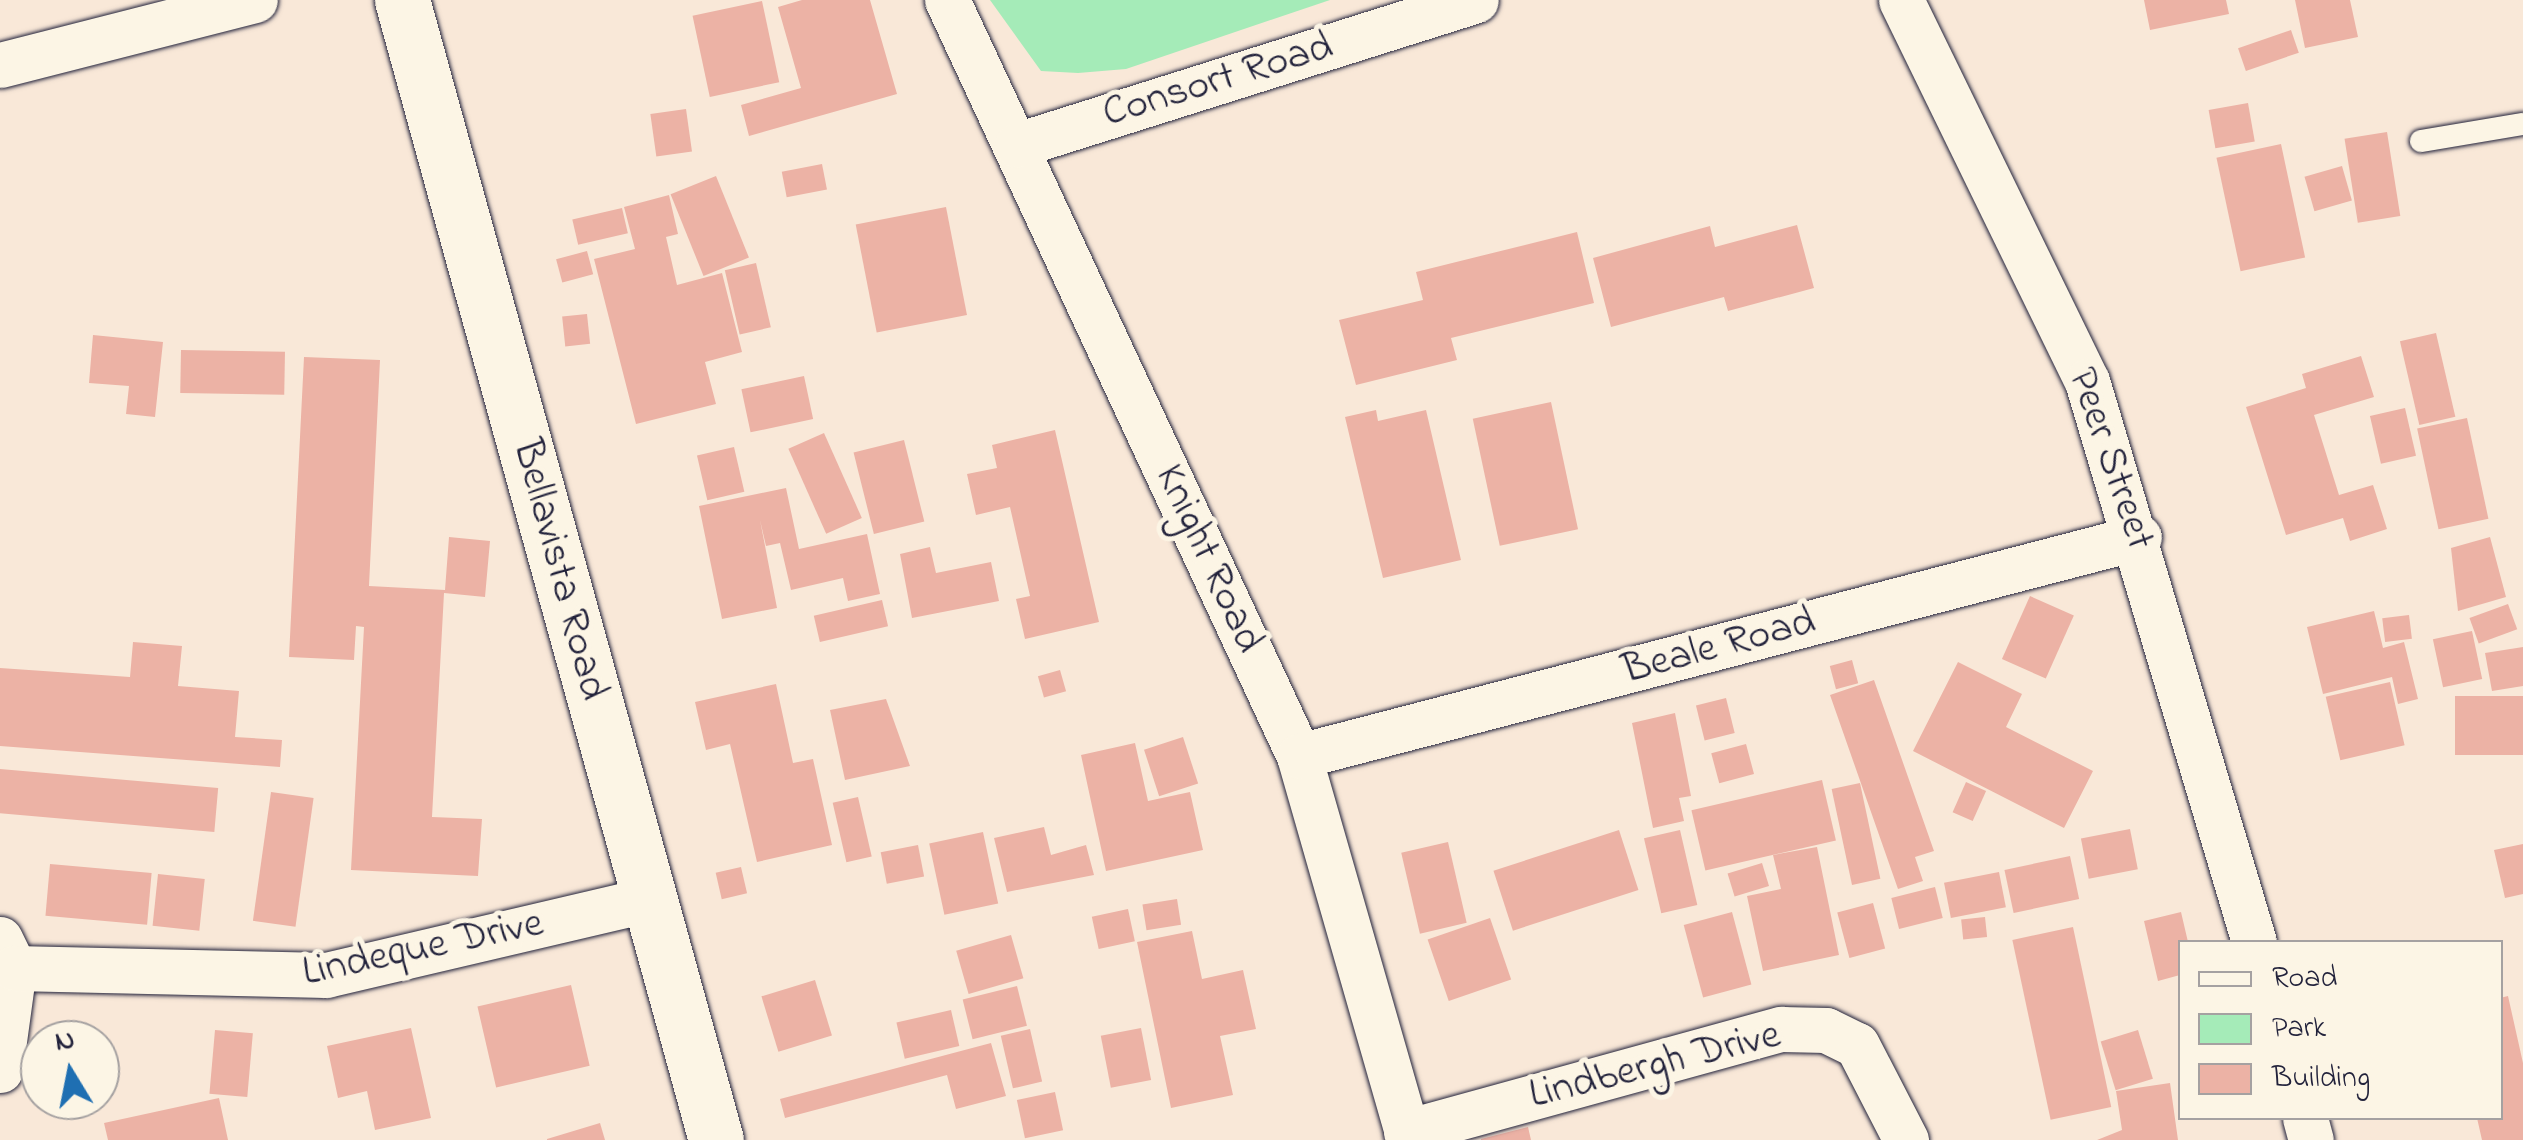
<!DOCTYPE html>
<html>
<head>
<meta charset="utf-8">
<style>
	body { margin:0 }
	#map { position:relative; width:2523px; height:1140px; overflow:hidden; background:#f9e8d8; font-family:"Indie Flower",sans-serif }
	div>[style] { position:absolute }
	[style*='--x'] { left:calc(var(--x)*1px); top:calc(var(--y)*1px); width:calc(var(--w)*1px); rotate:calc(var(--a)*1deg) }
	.green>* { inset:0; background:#a5ebb8 }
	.building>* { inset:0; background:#ecb2a5; transform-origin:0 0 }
	.roads { filter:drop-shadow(0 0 2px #22223b) drop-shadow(0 0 2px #22223b) }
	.lane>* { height:22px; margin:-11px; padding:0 11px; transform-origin:11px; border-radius:11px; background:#fcf5e5 }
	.street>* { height:45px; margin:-22.5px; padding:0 22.5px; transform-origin:22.5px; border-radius:22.5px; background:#fcf5e5 }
	.secondary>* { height:55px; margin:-27.5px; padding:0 27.5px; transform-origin:27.5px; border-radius:27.5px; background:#fcf5e5 }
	span { translate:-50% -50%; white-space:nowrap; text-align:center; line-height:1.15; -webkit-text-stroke:10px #fcf5e5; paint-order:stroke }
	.street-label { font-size:42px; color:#22223b }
	.legend { position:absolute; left:2178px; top:940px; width:325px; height:180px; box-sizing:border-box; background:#fcf5e5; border:2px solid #a5a1a1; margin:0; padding:12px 18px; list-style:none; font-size:30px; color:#22223b }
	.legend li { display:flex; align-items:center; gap:20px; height:50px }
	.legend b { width:50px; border:2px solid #a5a1a1 }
	.north { position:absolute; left:20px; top:1020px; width:100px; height:100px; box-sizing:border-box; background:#fcf5e5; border:2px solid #a5a1a1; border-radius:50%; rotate:350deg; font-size:28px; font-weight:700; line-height:40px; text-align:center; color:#22223b }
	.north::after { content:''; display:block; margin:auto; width:35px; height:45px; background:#1f6fb2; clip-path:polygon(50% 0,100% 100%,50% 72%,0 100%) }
</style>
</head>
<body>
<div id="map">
	<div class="green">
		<div style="clip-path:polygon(990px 0,1330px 0,1126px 69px,1078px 73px,1041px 71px)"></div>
	</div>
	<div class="building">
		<div style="clip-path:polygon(802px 0,870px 0,897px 94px,749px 136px,741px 105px,801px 88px,778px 7px)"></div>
		<div style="clip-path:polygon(2144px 0,2226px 0,2229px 14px,2150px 30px)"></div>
		<div style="clip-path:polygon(2295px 0,2350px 0,2358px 37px,2305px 48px)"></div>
		<div style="left:762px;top:1px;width:83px;height:71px;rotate:78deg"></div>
		<div style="left:2291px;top:30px;width:24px;height:56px;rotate:71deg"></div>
		<div style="left:2248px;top:103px;width:39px;height:40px;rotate:80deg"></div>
		<div style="left:686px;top:109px;width:43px;height:36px;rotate:82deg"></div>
		<div style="left:2387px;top:132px;width:85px;height:43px;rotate:81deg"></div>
		<div style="left:2281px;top:144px;width:116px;height:66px;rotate:78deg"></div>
		<div style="left:822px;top:164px;width:26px;height:41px;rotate:79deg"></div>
		<div style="left:2342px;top:166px;width:36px;height:39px;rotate:74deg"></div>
		<div style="left:716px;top:176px;width:88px;height:49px;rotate:68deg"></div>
		<div style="clip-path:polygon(669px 195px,678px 234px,666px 237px,677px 285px,722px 273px,742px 352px,705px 362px,716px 404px,636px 424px,594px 259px,635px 249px,624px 207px)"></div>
		<div style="left:946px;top:207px;width:110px;height:92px;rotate:79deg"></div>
		<div style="left:622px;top:208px;width:26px;height:51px;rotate:77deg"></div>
		<div style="clip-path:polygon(1797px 225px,1814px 288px,1728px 311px,1724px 297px,1611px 327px,1593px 258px,1710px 226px,1715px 247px)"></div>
		<div style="clip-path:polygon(1577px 232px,1594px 303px,1451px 338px,1457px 360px,1356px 385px,1339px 320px,1423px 300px,1416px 272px)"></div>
		<div style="left:587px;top:251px;width:24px;height:32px;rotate:75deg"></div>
		<div style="left:756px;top:263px;width:66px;height:32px;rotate:77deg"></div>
		<div style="left:587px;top:314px;width:30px;height:25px;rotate:84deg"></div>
		<div style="left:2436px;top:333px;width:86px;height:37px;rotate:77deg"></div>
		<div style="clip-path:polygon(93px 335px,163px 342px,155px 417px,126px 414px,129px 386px,89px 383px)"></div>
		<div style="left:181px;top:350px;width:104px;height:43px;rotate:1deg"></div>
		<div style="clip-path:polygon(2361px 356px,2374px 397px,2314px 415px,2339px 495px,2373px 485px,2387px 529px,2350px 541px,2343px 518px,2286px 535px,2246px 407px,2306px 388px,2302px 374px)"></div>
		<div style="clip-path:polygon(304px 357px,380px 360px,369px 586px,445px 590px,449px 537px,490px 541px,485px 597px,444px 593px,432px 817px,482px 819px,478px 876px,351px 870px,364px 627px,356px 626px,354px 660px,289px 657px)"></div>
		<div style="left:804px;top:376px;width:44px;height:64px;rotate:78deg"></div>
		<div style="left:1551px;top:402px;width:130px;height:80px;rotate:78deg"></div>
		<div style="left:2405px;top:408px;width:49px;height:36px;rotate:77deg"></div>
		<div style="clip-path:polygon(1376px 410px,1378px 421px,1426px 410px,1461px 560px,1383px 578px,1345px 417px)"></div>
		<div style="left:2467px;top:418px;width:103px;height:51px;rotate:78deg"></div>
		<div style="clip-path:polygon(1055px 430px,1099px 622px,1025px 639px,1016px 599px,1030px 596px,1010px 507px,976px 515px,967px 474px,997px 468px,992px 445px)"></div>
		<div style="left:824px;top:433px;width:93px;height:39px;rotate:66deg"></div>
		<div style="left:904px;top:440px;width:84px;height:52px;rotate:76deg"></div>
		<div style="left:734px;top:447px;width:46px;height:38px;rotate:77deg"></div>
		<div style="clip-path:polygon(786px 488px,799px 549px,867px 534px,880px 594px,848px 601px,843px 578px,791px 590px,780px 543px,766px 546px,760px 520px,777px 608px,722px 619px,699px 506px)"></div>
		<div style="clip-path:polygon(2490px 537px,2506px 597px,2458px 611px,2451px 548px)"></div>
		<div style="clip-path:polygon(930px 547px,936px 573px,991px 562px,999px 601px,912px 618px,900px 554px)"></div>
		<div style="left:2030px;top:596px;width:48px;height:69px;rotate:24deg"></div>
		<div style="left:882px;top:600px;width:27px;height:70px;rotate:77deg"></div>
		<div style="left:2508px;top:604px;width:27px;height:41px;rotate:70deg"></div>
		<div style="clip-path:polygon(2374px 611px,2383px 648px,2404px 642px,2418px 699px,2398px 704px,2392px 677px,2323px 694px,2307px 627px)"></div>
		<div style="left:2409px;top:615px;width:24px;height:27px;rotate:83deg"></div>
		<div style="left:2472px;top:631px;width:49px;height:40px;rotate:78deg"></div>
		<div style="clip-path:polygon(133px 642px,182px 646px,178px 686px,239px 691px,235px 737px,282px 740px,280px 767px,0 746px,0 668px,130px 677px)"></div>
		<div style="clip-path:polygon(2523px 647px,2523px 686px,2492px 691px,2485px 653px)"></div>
		<div style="left:1852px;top:660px;width:24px;height:23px;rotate:75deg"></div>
		<div style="clip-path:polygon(1958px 662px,2022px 694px,2006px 727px,2093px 771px,2064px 828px,1913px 751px)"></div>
		<div style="left:1060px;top:670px;width:22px;height:23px;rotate:74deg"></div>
		<div style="clip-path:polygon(1874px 680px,1934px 851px,1915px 857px,1923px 881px,1898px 889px,1830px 695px)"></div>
		<div style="left:2390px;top:682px;width:65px;height:66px;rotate:77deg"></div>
		<div style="clip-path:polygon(776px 684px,793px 763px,813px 759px,832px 845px,757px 862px,730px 744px,706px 750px,695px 702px)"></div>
		<div style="left:2523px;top:696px;width:59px;height:68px;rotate:90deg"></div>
		<div style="left:1726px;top:698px;width:36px;height:31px;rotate:76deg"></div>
		<div style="clip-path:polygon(886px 699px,910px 766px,845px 780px,830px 710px)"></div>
		<div style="clip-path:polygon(1675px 713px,1691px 796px,1679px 798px,1684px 821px,1653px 828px,1632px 723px)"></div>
		<div style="left:1183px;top:737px;width:49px;height:41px;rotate:72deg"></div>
		<div style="clip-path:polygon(1135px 743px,1148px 801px,1190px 792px,1203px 850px,1106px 871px,1081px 755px)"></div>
		<div style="left:1746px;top:744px;width:31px;height:36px;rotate:75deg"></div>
		<div style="left:0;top:769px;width:219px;height:44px;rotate:5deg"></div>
		<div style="left:1822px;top:780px;width:62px;height:134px;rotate:77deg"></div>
		<div style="left:1966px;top:782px;width:22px;height:33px;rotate:24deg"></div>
		<div style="left:1860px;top:783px;width:98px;height:29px;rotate:78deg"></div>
		<div style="left:271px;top:792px;width:43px;height:130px;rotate:8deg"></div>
		<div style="left:858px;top:797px;width:61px;height:26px;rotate:77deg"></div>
		<div style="clip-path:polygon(1044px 827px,1051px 855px,1086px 845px,1094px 875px,1007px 892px,994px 838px)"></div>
		<div style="left:2130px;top:829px;width:41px;height:50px;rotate:79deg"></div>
		<div style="left:1619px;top:830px;width:63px;height:132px;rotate:72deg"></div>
		<div style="left:1680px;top:830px;width:77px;height:37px;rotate:77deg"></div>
		<div style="left:983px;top:832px;width:73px;height:55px;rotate:78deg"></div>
		<div style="left:1448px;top:842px;width:83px;height:48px;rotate:77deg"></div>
		<div style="clip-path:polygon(2523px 844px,2523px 894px,2505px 898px,2494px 850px)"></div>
		<div style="left:918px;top:845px;width:32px;height:38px;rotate:79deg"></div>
		<div style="clip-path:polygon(1817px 847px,1839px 955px,1763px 971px,1747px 896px,1781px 889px,1773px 855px)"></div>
		<div style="left:2070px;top:856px;width:44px;height:67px;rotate:78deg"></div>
		<div style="left:1762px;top:863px;width:24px;height:36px;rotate:73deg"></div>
		<div style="left:50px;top:864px;width:102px;height:52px;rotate:5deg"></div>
		<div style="left:741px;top:867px;width:27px;height:26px;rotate:77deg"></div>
		<div style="left:1999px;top:872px;width:36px;height:56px;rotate:79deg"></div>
		<div style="left:158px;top:874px;width:47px;height:52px;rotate:6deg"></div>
		<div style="left:1935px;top:887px;width:32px;height:45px;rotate:76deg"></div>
		<div style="left:1177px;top:899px;width:26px;height:35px;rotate:81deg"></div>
		<div style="left:1873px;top:903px;width:47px;height:37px;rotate:75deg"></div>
		<div style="left:1128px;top:909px;width:33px;height:37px;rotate:78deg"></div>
		<div style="left:1732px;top:912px;width:75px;height:50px;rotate:75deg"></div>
		<div style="clip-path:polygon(2181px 912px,2188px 942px,2180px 942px,2180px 975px,2158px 981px,2144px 921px)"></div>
		<div style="left:1985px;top:917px;width:20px;height:24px;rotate:84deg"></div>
		<div style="left:1490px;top:918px;width:65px;height:66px;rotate:71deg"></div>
		<div style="left:2073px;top:927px;width:184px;height:62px;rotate:78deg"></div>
		<div style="clip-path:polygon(1192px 931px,1202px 979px,1243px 970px,1256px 1029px,1220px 1036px,1233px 1095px,1171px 1108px,1137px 942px)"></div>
		<div style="left:1011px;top:935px;width:45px;height:57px;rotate:74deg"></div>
		<div style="left:815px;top:980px;width:58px;height:56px;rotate:73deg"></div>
		<div style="left:571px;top:985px;width:83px;height:96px;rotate:77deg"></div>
		<div style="left:1017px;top:986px;width:41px;height:56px;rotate:76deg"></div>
		<div style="clip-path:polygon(2508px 996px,2523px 1063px,2523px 1140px,2482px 1140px,2477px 1118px,2500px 1118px,2500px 998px)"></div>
		<div style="left:951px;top:1010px;width:37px;height:56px;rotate:77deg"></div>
		<div style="clip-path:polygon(411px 1028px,431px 1118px,375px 1130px,367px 1091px,338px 1098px,327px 1046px)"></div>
		<div style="left:1141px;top:1028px;width:53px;height:41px;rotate:79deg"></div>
		<div style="left:1030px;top:1029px;width:54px;height:30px;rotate:77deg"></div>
		<div style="left:215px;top:1030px;width:38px;height:64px;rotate:5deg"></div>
		<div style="left:2138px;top:1030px;width:51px;height:39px;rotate:73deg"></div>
		<div style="clip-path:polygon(991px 1043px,1006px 1096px,956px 1109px,947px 1075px,785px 1118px,780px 1099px)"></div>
		<div style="clip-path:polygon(2170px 1083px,2178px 1140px,2097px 1140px,2122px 1130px,2116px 1091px)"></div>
		<div style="left:1055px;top:1092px;width:39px;height:39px;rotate:78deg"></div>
		<div style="clip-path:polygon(219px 1098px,228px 1140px,108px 1140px,104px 1123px)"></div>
		<div style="clip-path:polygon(600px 1123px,605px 1140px,547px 1140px,547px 1139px)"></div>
		<div style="clip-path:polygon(1528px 1127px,1531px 1140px,1481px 1140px,1481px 1139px)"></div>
	</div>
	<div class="roads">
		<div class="lane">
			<div style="--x:2421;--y:141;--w:103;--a:-9.5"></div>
		</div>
		<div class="street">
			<div style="--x:947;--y:0;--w:834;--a:65.03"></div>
			<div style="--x:1299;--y:756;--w:399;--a:74"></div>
			<div style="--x:1901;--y:0;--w:424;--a:64"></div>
			<div style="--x:2087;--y:381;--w:585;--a:73.42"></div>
			<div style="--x:0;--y:65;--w:263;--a:-14.3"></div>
			<div style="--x:1017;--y:145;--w:481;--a:-17.5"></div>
			<div style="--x:1299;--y:756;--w:868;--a:-14.61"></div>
			<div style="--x:0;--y:939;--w:32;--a:64"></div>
			<div style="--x:14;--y:968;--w:103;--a:97.8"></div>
			<div style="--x:14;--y:968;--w:312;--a:1.3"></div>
			<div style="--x:326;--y:975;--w:332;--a:-13.2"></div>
			<div style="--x:2305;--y:1118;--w:23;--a:75"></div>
			<div style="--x:1406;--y:1132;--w:389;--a:-15.4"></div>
			<div style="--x:1781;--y:1029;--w:45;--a:1.3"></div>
			<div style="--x:1826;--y:1030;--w:34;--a:26"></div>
			<div style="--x:1857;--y:1045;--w:107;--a:62.7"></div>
		</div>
		<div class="secondary">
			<div style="--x:402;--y:0;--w:1182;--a:74.6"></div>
		</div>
	</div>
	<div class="street-label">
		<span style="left:1218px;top:81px;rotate:-17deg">Consort Road</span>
		<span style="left:2110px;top:459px;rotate:71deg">Peer Street</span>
		<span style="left:1208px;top:559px;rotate:65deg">Knight Road</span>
		<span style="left:559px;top:570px;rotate:75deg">Bellavista Road</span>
		<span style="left:1719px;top:647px;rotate:-15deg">Beale Road</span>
		<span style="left:423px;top:949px;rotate:-12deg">Lindeque Drive</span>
		<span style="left:1655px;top:1066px;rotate:-14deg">Lindbergh Drive</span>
	</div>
	<ul class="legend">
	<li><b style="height:12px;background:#fcf5e5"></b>Road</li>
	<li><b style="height:28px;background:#a5ebb8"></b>Park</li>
	<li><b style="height:28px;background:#ecb2a5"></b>Building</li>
	</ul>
	<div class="north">N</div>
</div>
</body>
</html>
